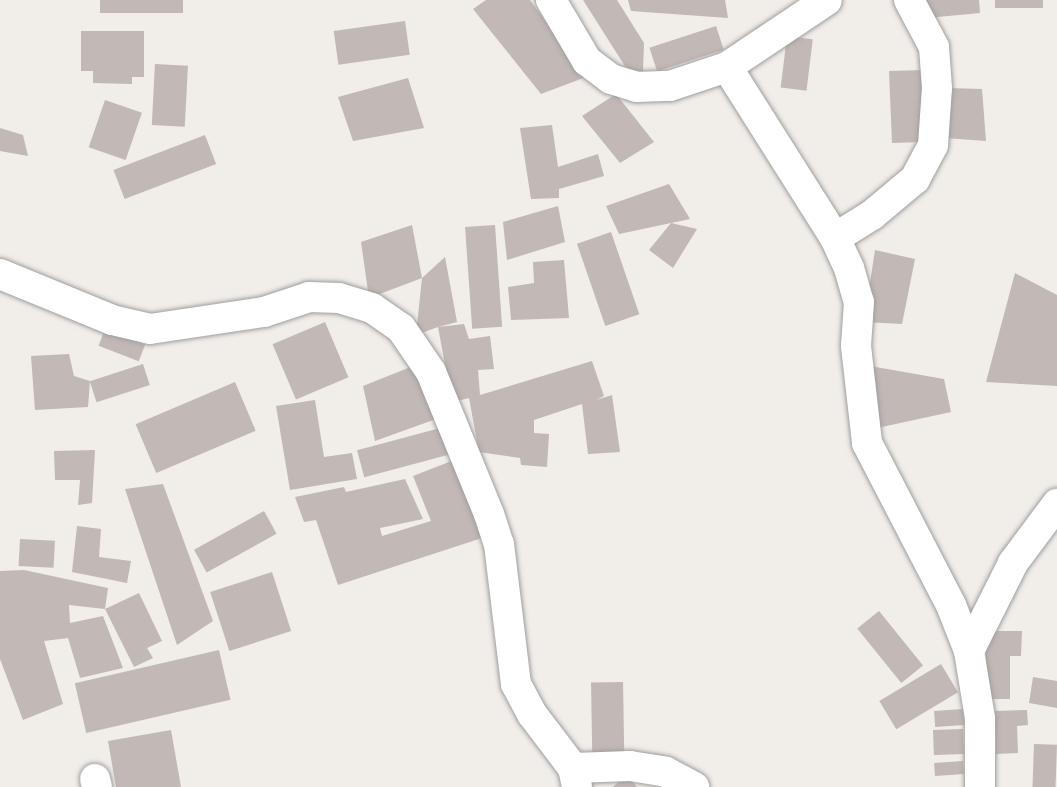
<!DOCTYPE html>
<html>
<head>
<meta charset="utf-8">
<style>
	body { margin:0 }
	#map { position:relative; width:1057px; height:787px; overflow:hidden; background:#f1ede9; font-family:Helvetica,sans-serif }
	div>[style] { position:absolute }
	[style*='--x'] { left:calc(var(--x)*1px); top:calc(var(--y)*1px); width:calc(var(--w)*1px); rotate:calc(var(--a)*1deg) }
	.building>* { inset:0; background:#c2b8b6; transform-origin:0 0 }
	.roads { filter:drop-shadow(0 0 2px #9f9f9f) drop-shadow(0 0 2px #9f9f9f) }
	.minor>* { height:30px; margin:-15px; padding:0 15px; transform-origin:15px; border-radius:15px; background:#fff }
	span { translate:-50% -50%; white-space:nowrap; text-align:center; line-height:1.15; -webkit-text-stroke:4.5px #fff; paint-order:stroke }
</style>
</head>
<body>
<div id="map">
	<div class="building">
		<div style="left:100px;top:0;width:83px;height:13px"></div>
		<div style="clip-path:polygon(486px 0,530px 0,586px 77px,541px 94px,473px 9px)"></div>
		<div style="clip-path:polygon(583px 0,617px 0,644px 43px,643px 71px,628px 71px)"></div>
		<div style="clip-path:polygon(628px 0,725px 0,728px 18px,631px 11px)"></div>
		<div style="clip-path:polygon(925px 0,979px 0,980px 13px,927px 18px)"></div>
		<div style="left:995px;top:0;width:48px;height:8px"></div>
		<div style="left:405px;top:21px;width:34px;height:72px;rotate:82deg"></div>
		<div style="left:716px;top:26px;width:25px;height:70px;rotate:72deg"></div>
		<div style="clip-path:polygon(81px 31px,144px 31px,144px 77px,132px 77px,132px 84px,93px 83px,93px 71px,81px 71px)"></div>
		<div style="left:787px;top:36px;width:26px;height:52px;rotate:7deg"></div>
		<div style="left:155px;top:64px;width:33px;height:61px;rotate:3deg"></div>
		<div style="clip-path:polygon(924px 70px,921px 142px,892px 143px,889px 71px)"></div>
		<div style="clip-path:polygon(408px 78px,424px 128px,353px 141px,338px 97px)"></div>
		<div style="clip-path:polygon(948px 88px,982px 89px,986px 141px,945px 138px)"></div>
		<div style="clip-path:polygon(616px 94px,654px 142px,620px 163px,582px 116px)"></div>
		<div style="left:105px;top:100px;width:39px;height:50px;rotate:19deg"></div>
		<div style="clip-path:polygon(552px 125px,558px 167px,598px 154px,604px 176px,559px 189px,559px 198px,531px 199px,520px 128px)"></div>
		<div style="clip-path:polygon(0 128px,23px 135px,28px 156px,0 151px)"></div>
		<div style="left:205px;top:135px;width:31px;height:98px;rotate:69deg"></div>
		<div style="clip-path:polygon(669px 184px,690px 219px,671px 223px,697px 229px,673px 268px,649px 250px,671px 223px,619px 234px,606px 206px)"></div>
		<div style="clip-path:polygon(558px 206px,565px 242px,507px 260px,503px 222px)"></div>
		<div style="clip-path:polygon(412px 225px,422px 278px,445px 257px,457px 322px,438px 327px,464px 324px,469px 339px,490px 336px,494px 369px,478px 370px,480px 395px,592px 361px,604px 396px,596px 400px,612px 395px,620px 452px,588px 454px,582px 404px,534px 420px,534px 433px,549px 434px,547px 467px,521px 465px,520px 458px,479px 452px,469px 398px,452px 402px,438px 327px,416px 335px,422px 278px,369px 298px,361px 242px)"></div>
		<div style="left:495px;top:225px;width:102px;height:30px;rotate:86deg"></div>
		<div style="left:611px;top:232px;width:87px;height:36px;rotate:71deg"></div>
		<div style="clip-path:polygon(875px 250px,915px 259px,902px 324px,864px 322px)"></div>
		<div style="clip-path:polygon(564px 260px,569px 318px,511px 320px,508px 287px,534px 283px,533px 262px)"></div>
		<div style="clip-path:polygon(1015px 273px,1057px 295px,1057px 386px,986px 382px)"></div>
		<div style="left:325px;top:322px;width:60px;height:57px;rotate:67deg"></div>
		<div style="left:105px;top:329px;width:43px;height:18px;rotate:21deg"></div>
		<div style="clip-path:polygon(69px 354px,74px 376px,90px 381px,88px 407px,35px 410px,31px 356px)"></div>
		<div style="left:143px;top:364px;width:22px;height:56px;rotate:72deg"></div>
		<div style="clip-path:polygon(413px 366px,436px 419px,375px 441px,363px 386px)"></div>
		<div style="clip-path:polygon(870px 366px,944px 379px,951px 412px,868px 430px)"></div>
		<div style="left:235px;top:382px;width:53px;height:108px;rotate:67deg"></div>
		<div style="clip-path:polygon(315px 400px,324px 457px,352px 453px,357px 479px,290px 490px,276px 406px)"></div>
		<div style="left:444px;top:427px;width:28px;height:90px;rotate:75deg"></div>
		<div style="clip-path:polygon(95px 450px,92px 503px,78px 505px,80px 480px,55px 480px,54px 451px)"></div>
		<div style="clip-path:polygon(454px 460px,482px 538px,338px 585px,316px 520px,304px 522px,295px 497px,344px 487px,346px 492px,405px 479px,423px 519px,380px 528px,382px 536px,431px 521px,413px 476px)"></div>
		<div style="clip-path:polygon(163px 484px,213px 621px,177px 645px,125px 489px)"></div>
		<div style="left:264px;top:511px;width:26px;height:80px;rotate:61deg"></div>
		<div style="clip-path:polygon(77px 526px,101px 529px,99px 557px,131px 561px,127px 583px,72px 572px)"></div>
		<div style="left:20px;top:539px;width:35px;height:27px;rotate:3deg"></div>
		<div style="clip-path:polygon(24px 570px,108px 588px,105px 609px,139px 593px,162px 641px,147px 648px,153px 658px,134px 667px,105px 609px,69px 605px,70px 623px,103px 616px,123px 668px,80px 678px,68px 638px,44px 641px,63px 704px,23px 720px,0 659px,0 571px)"></div>
		<div style="left:272px;top:572px;width:62px;height:65px;rotate:72deg"></div>
		<div style="left:879px;top:611px;width:70px;height:28px;rotate:51deg"></div>
		<div style="clip-path:polygon(986px 631px,1022px 631px,1021px 656px,1010px 656px,1010px 699px,986px 699px)"></div>
		<div style="left:219px;top:650px;width:51px;height:148px;rotate:77deg"></div>
		<div style="left:941px;top:664px;width:33px;height:72px;rotate:59deg"></div>
		<div style="clip-path:polygon(1033px 677px,1057px 681px,1057px 708px,1029px 703px)"></div>
		<div style="left:623px;top:682px;width:75px;height:32px;rotate:89deg"></div>
		<div style="left:963px;top:709px;width:16px;height:29px;rotate:86deg"></div>
		<div style="clip-path:polygon(1027px 710px,1028px 725px,1017px 726px,1018px 753px,996px 754px,995px 711px)"></div>
		<div style="left:963px;top:729px;width:25px;height:30px;rotate:88deg"></div>
		<div style="clip-path:polygon(171px 730px,181px 787px,116px 787px,108px 741px)"></div>
		<div style="left:1034px;top:744px;width:23px;height:43px;rotate:2deg"></div>
		<div style="left:963px;top:761px;width:13px;height:29px;rotate:86deg"></div>
		<div style="clip-path:polygon(622px 778px,630px 779px,637px 787px,613px 787px)"></div>
	</div>
	<div class="roads">
		<div class="minor">
			<div style="--x:551;--y:0;--w:71;--a:59.5"></div>
			<div style="--x:587;--y:61;--w:30;--a:37"></div>
			<div style="--x:611;--y:79;--w:27;--a:17"></div>
			<div style="--x:637;--y:87;--w:33;--a:-2"></div>
			<div style="--x:670;--y:86;--w:60;--a:-18.4"></div>
			<div style="--x:727;--y:67;--w:120;--a:-33.8"></div>
			<div style="--x:727;--y:67;--w:202;--a:57.7"></div>
			<div style="--x:835;--y:238;--w:33;--a:65"></div>
			<div style="--x:849;--y:268;--w:35;--a:74"></div>
			<div style="--x:859;--y:302;--w:44;--a:93.9"></div>
			<div style="--x:856;--y:346;--w:98;--a:83.5"></div>
			<div style="--x:867;--y:443;--w:182;--a:62.6"></div>
			<div style="--x:951;--y:605;--w:49;--a:68.6"></div>
			<div style="--x:969;--y:651;--w:68;--a:80.7"></div>
			<div style="--x:980;--y:718;--w:69;--a:90"></div>
			<div style="--x:835;--y:238;--w:44;--a:-31.9"></div>
			<div style="--x:872;--y:215;--w:56;--a:-39.9"></div>
			<div style="--x:915;--y:179;--w:38;--a:-62"></div>
			<div style="--x:933;--y:145;--w:57;--a:-86"></div>
			<div style="--x:937;--y:88;--w:41;--a:-94.2"></div>
			<div style="--x:934;--y:47;--w:53;--a:-118"></div>
			<div style="--x:0;--y:274;--w:121;--a:22.3"></div>
			<div style="--x:112;--y:320;--w:39;--a:13"></div>
			<div style="--x:150;--y:329;--w:115;--a:-8.5"></div>
			<div style="--x:264;--y:312;--w:47;--a:-18.4"></div>
			<div style="--x:309;--y:297;--w:30;--a:2"></div>
			<div style="--x:339;--y:298;--w:34;--a:17"></div>
			<div style="--x:372;--y:308;--w:35;--a:35"></div>
			<div style="--x:401;--y:328;--w:53;--a:55.7"></div>
			<div style="--x:431;--y:372;--w:153;--a:67.8"></div>
			<div style="--x:489;--y:514;--w:32;--a:72"></div>
			<div style="--x:499;--y:544;--w:141;--a:83.1"></div>
			<div style="--x:516;--y:684;--w:34;--a:62"></div>
			<div style="--x:532;--y:714;--w:68;--a:52.8"></div>
			<div style="--x:573;--y:768;--w:19;--a:78"></div>
			<div style="--x:969;--y:651;--w:98;--a:-63.4"></div>
			<div style="--x:1013;--y:563;--w:74;--a:-53.3"></div>
			<div style="--x:573;--y:768;--w:57;--a:-2"></div>
			<div style="--x:630;--y:766;--w:36;--a:9"></div>
			<div style="--x:666;--y:772;--w:32;--a:28"></div>
			<div style="--x:95;--y:779;--w:8;--a:76"></div>
		</div>
	</div>
</div>
</body>
</html>
